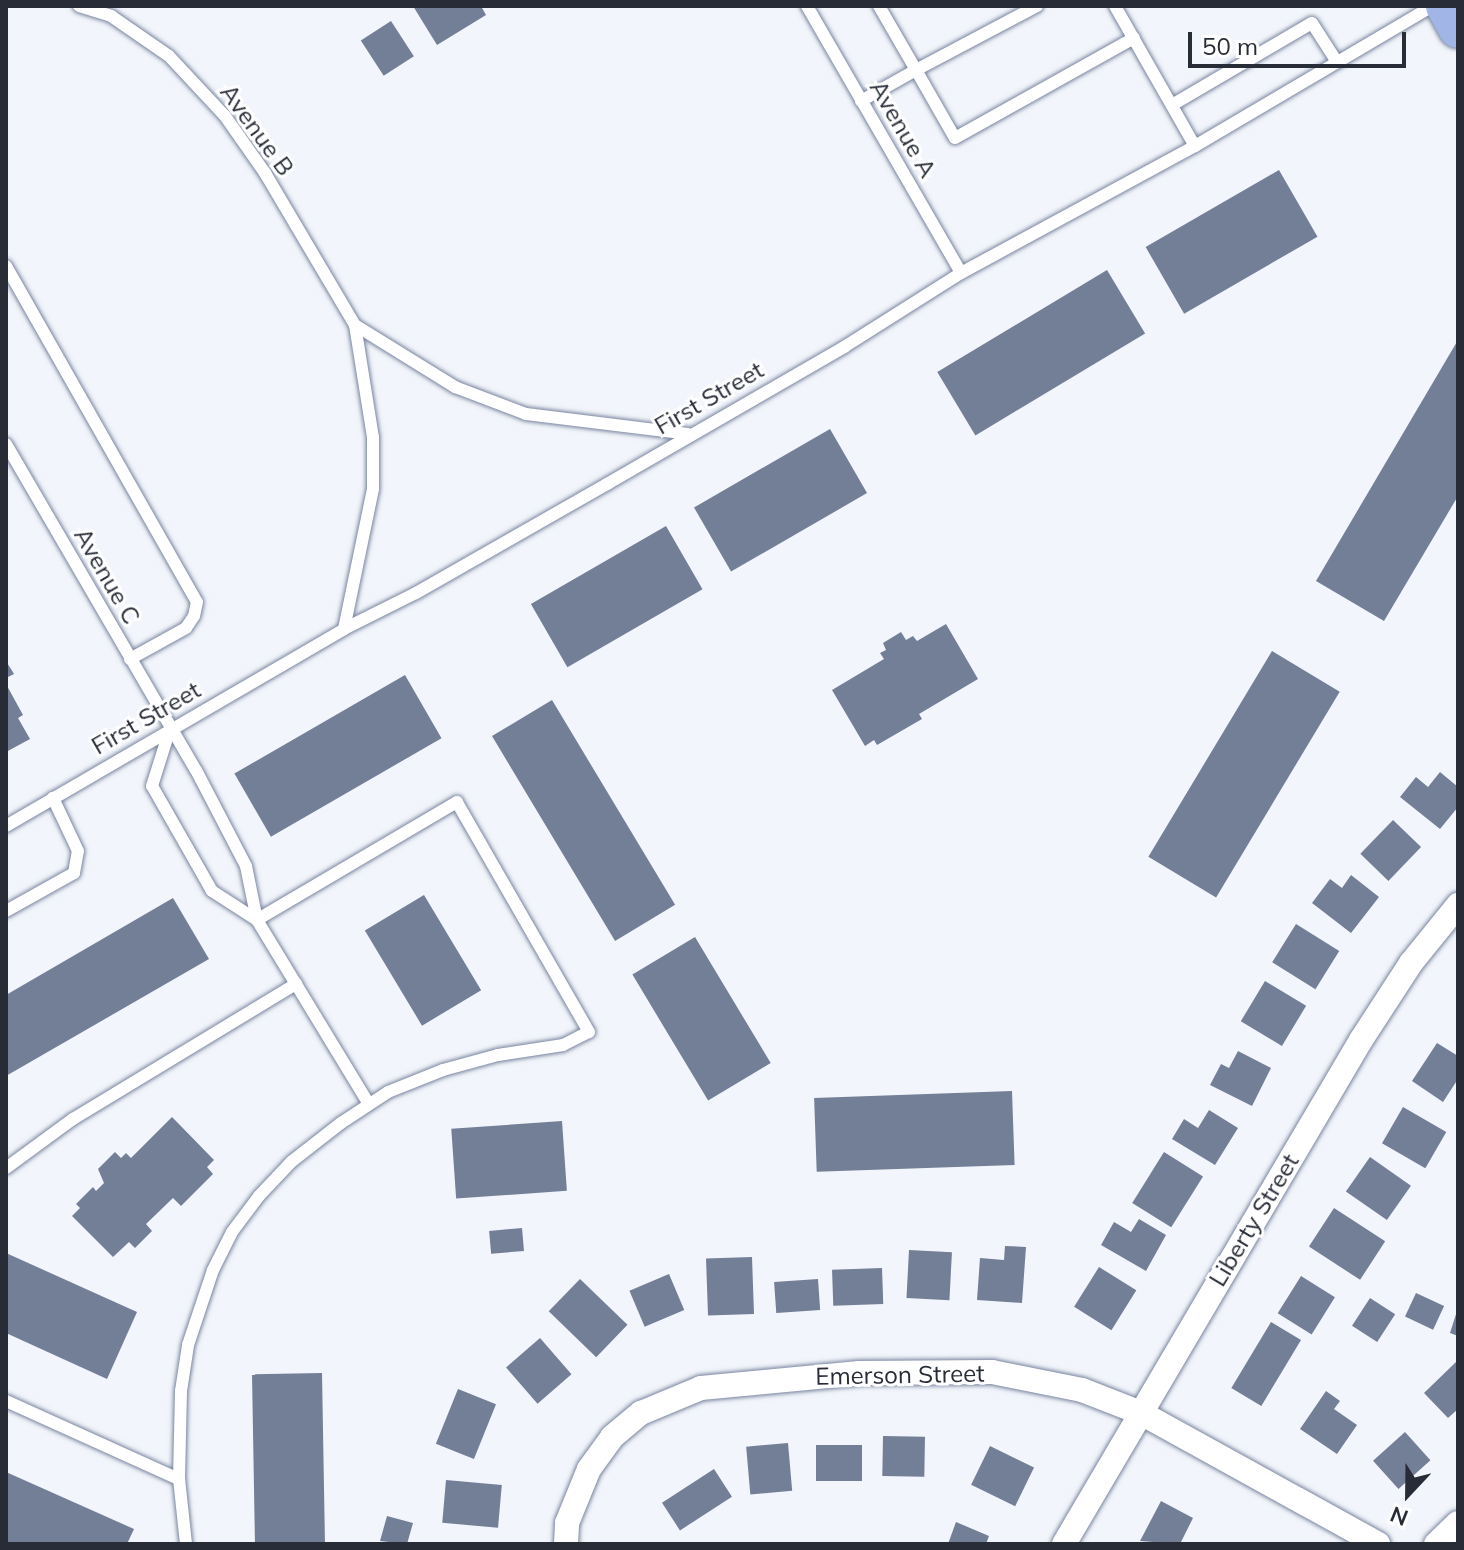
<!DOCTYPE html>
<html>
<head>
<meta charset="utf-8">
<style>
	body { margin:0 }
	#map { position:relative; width:1464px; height:1550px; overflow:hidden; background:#f2f5fb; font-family:Mulish,sans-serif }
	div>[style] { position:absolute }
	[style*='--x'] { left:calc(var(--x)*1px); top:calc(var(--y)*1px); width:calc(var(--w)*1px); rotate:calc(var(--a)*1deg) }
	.building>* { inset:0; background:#737e97; transform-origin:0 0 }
	.roads { filter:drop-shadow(0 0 2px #79859f) drop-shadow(0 0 2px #79859f) }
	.lane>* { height:12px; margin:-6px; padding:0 6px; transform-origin:6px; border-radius:6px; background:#fff }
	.street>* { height:24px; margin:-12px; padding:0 12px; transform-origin:12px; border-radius:12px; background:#fff }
	.primary>* { height:38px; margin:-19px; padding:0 19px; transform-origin:19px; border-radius:19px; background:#a1b5e7 }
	span { translate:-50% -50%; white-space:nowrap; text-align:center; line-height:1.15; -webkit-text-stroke:6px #fff; paint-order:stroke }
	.street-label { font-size:24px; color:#272c37 }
	.frame { position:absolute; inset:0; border:8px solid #272c37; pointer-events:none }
	.north { position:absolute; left:1368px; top:1454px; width:80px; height:80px; -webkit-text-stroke:6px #fff; paint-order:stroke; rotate:202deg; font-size:22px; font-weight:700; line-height:32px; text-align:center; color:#272c37 }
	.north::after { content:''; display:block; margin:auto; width:28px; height:36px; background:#272c37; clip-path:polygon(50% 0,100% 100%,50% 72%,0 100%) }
	.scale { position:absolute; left:1188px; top:32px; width:218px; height:36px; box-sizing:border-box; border:4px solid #272c37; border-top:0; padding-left:10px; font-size:24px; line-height:28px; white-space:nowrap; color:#272c37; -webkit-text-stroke:6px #fff; paint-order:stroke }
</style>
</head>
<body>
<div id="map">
	<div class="building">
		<div style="clip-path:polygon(413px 6px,481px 6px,486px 15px,437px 45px)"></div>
		<div style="left:391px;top:21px;width:42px;height:36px;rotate:57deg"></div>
		<div style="left:1279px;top:170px;width:77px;height:154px;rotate:60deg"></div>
		<div style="left:1107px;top:270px;width:74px;height:198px;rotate:59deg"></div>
		<div style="clip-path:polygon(1458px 340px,1458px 496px,1384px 621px,1316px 581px)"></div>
		<div style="left:830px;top:429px;width:74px;height:157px;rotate:60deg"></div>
		<div style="left:666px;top:526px;width:73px;height:156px;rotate:60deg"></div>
		<div style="clip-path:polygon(946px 624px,978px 679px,919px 714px,922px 719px,877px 745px,874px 740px,865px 746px,832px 690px,884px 659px,880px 653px,886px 650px,883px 643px,901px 632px,906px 640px,913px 636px,917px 641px)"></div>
		<div style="left:1272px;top:651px;width:79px;height:240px;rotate:31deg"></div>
		<div style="clip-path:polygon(6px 661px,14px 674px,6px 678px)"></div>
		<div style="left:405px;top:675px;width:73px;height:197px;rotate:60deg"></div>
		<div style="clip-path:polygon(6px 684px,23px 715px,18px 718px,30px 739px,6px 752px)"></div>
		<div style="left:552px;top:700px;width:239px;height:70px;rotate:59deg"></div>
		<div style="clip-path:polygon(1440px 772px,1458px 787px,1458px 807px,1440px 829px,1400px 797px,1416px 777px,1428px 787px)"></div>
		<div style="left:1393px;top:820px;width:39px;height:47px;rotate:44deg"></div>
		<div style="clip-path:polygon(1351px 875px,1379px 897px,1351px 933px,1312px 903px,1330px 879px,1342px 888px)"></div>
		<div style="left:424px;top:895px;width:111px;height:69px;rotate:59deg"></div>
		<div style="clip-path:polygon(173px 898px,209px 959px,6px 1076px,6px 995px)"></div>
		<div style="left:1296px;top:924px;width:51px;height:45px;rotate:32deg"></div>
		<div style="left:695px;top:937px;width:147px;height:73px;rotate:59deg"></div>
		<div style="left:1265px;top:981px;width:48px;height:47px;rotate:31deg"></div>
		<div style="clip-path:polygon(1437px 1043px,1458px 1056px,1458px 1079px,1443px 1102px,1412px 1081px)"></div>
		<div style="clip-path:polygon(1238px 1051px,1271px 1068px,1252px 1106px,1210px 1085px,1221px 1064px,1229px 1068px)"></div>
		<div style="left:1012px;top:1091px;width:74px;height:198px;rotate:88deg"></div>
		<div style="left:1403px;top:1107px;width:50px;height:42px;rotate:30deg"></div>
		<div style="clip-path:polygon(1209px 1110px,1238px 1128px,1215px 1165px,1172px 1139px,1184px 1119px,1198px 1128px)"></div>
		<div style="clip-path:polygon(172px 1117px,214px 1160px,207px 1167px,213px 1174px,181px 1206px,173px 1198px,146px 1224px,152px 1231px,135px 1248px,129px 1242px,113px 1257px,72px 1216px,80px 1208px,76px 1204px,93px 1187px,96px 1191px,104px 1183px,98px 1169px,115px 1152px,121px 1158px,126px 1153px,131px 1158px)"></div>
		<div style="left:562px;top:1121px;width:70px;height:111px;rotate:86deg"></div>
		<div style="left:1164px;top:1152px;width:46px;height:60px;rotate:32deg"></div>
		<div style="left:1370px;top:1157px;width:50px;height:42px;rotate:35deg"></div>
		<div style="left:1334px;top:1208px;width:61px;height:46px;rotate:33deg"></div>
		<div style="clip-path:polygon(1139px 1219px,1166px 1235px,1146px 1271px,1101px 1245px,1114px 1222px,1131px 1232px)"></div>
		<div style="left:522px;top:1228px;width:23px;height:33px;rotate:85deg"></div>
		<div style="clip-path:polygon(1005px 1246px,1026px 1247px,1022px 1303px,977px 1300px,980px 1258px,1004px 1260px)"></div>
		<div style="left:909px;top:1250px;width:43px;height:48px;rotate:3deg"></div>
		<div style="clip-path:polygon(6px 1253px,137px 1312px,107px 1379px,6px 1333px)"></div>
		<div style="left:752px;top:1257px;width:57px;height:46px;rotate:88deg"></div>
		<div style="left:1099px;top:1267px;width:44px;height:47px;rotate:32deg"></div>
		<div style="left:882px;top:1268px;width:36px;height:50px;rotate:88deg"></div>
		<div style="left:669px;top:1274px;width:39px;height:43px;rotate:67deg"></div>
		<div style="left:1301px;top:1276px;width:40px;height:44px;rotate:32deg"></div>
		<div style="left:580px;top:1279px;width:66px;height:45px;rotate:44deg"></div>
		<div style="left:818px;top:1279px;width:31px;height:44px;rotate:86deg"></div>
		<div style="left:1416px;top:1293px;width:31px;height:26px;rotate:25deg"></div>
		<div style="left:1370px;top:1298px;width:30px;height:33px;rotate:33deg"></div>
		<div style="clip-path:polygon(1457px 1311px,1458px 1312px,1458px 1336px,1450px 1333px)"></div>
		<div style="left:1271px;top:1322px;width:35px;height:77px;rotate:31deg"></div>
		<div style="left:540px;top:1338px;width:48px;height:45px;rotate:49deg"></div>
		<div style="clip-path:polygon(1456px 1362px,1458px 1409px,1448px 1418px,1424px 1393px)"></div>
		<div style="left:322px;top:1373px;width:171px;height:70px;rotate:89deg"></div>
		<div style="left:458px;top:1389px;width:41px;height:59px;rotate:22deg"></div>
		<div style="clip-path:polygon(1326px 1391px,1340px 1401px,1334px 1409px,1357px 1425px,1337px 1454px,1300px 1429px)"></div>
		<div style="left:1405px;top:1432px;width:38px;height:43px;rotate:48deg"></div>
		<div style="left:883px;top:1436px;width:42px;height:40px;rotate:1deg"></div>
		<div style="left:788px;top:1443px;width:48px;height:42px;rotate:85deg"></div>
		<div style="left:816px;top:1445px;width:46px;height:36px"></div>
		<div style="left:990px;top:1446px;width:49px;height:43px;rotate:26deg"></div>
		<div style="left:714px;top:1469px;width:33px;height:62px;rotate:57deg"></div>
		<div style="clip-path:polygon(6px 1472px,134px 1529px,127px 1544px,6px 1544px)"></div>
		<div style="left:446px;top:1480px;width:56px;height:43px;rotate:5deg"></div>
		<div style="clip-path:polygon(1161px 1501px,1193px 1518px,1180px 1544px,1140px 1541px)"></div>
		<div style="clip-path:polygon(387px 1516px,413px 1523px,407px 1544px,380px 1541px)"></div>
		<div style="clip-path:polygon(956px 1522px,989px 1536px,986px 1544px,948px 1544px)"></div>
	</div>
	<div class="roads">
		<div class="lane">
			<div style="--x:79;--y:6;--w:34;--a:17"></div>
			<div style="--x:111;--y:16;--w:70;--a:34.6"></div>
			<div style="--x:169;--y:56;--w:82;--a:47"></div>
			<div style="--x:225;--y:116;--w:70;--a:54.9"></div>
			<div style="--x:265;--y:173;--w:177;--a:59.4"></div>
			<div style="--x:355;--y:325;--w:113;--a:80.9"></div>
			<div style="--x:373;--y:437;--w:52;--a:90"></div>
			<div style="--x:373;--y:489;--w:143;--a:101.7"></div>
			<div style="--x:807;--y:6;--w:308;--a:60"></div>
			<div style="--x:879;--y:6;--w:74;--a:60"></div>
			<div style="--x:916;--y:70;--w:137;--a:-27.9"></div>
			<div style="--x:1115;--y:6;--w:161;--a:60.3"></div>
			<div style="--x:861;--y:101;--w:63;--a:-29.4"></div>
			<div style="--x:916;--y:70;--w:78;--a:60.2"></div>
			<div style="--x:955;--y:138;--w:205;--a:-29.2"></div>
			<div style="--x:1172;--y:105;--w:162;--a:-30.4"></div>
			<div style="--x:1312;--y:23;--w:46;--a:57.3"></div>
			<div style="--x:6;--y:266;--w:386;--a:60.4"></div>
			<div style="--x:197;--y:602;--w:14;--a:102"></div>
			<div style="--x:194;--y:616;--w:14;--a:124"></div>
			<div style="--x:186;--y:628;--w:64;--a:151"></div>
			<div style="--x:355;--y:325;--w:118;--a:31.8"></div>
			<div style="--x:455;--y:387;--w:76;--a:20.8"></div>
			<div style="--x:526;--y:414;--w:163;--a:7"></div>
			<div style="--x:6;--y:444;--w:377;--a:59.8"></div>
			<div style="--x:196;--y:770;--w:108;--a:62.5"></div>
			<div style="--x:246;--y:866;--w:55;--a:78.5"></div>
			<div style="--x:257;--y:920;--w:54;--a:-147.2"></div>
			<div style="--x:212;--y:891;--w:121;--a:-119.7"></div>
			<div style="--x:152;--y:786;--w:60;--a:-72.5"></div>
			<div style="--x:6;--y:826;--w:391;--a:-30.2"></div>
			<div style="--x:344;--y:629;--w:80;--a:-26.6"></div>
			<div style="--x:416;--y:593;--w:220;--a:-29.7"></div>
			<div style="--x:607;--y:484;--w:274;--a:-30"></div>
			<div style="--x:844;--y:347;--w:138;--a:-32.3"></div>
			<div style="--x:961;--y:273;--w:266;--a:-28.5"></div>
			<div style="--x:1195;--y:146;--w:276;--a:-30.5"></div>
			<div style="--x:6;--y:911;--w:78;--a:-29.2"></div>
			<div style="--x:74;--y:873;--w:22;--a:-80"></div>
			<div style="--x:78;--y:851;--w:59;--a:-115.3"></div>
			<div style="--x:6;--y:1168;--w:83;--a:-36.2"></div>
			<div style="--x:73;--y:1119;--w:261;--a:-31.2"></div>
			<div style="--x:6;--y:1401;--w:190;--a:24.3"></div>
			<div style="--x:186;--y:1544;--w:65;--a:-96.1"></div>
			<div style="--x:179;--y:1479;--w:88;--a:-88.7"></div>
			<div style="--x:181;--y:1391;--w:47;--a:-81.3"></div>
			<div style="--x:188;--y:1345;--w:79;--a:-71.6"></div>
			<div style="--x:213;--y:1270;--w:42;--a:-63.4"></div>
			<div style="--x:232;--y:1232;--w:45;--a:-53.1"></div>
			<div style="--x:259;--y:1196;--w:47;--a:-46.7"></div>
			<div style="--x:291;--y:1162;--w:63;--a:-38"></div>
			<div style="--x:341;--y:1123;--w:56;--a:-33.4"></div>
			<div style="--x:388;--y:1092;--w:59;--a:-21.8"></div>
			<div style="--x:443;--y:1070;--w:57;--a:-15.3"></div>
			<div style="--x:498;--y:1055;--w:66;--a:-8.7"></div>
			<div style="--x:563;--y:1045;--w:29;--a:-27"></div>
			<div style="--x:589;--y:1032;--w:265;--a:-119.9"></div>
			<div style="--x:457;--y:802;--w:232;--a:149.5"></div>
			<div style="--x:257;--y:920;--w:215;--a:58.7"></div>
		</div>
		<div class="street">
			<div style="--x:566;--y:1544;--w:21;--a:-87"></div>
			<div style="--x:567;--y:1523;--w:58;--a:-67.8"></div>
			<div style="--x:589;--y:1469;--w:39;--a:-54"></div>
			<div style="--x:612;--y:1437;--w:38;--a:-40"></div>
			<div style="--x:641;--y:1413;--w:65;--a:-22.6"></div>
			<div style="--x:701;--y:1388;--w:159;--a:-5.4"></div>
			<div style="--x:859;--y:1373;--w:133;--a:-0.4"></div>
			<div style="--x:992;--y:1372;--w:92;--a:11.3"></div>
			<div style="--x:1082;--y:1390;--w:63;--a:21.3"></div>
			<div style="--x:1141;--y:1413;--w:271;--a:28.9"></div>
			<div style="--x:1064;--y:1544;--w:585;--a:-59.49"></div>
			<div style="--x:1361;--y:1040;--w:92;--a:-57"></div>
			<div style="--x:1411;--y:963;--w:75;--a:-51"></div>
			<div style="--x:1436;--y:1544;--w:30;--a:-44"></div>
		</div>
		<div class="primary">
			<div style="--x:1445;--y:6;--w:26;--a:61"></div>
		</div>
	</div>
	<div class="street-label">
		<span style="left:903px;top:129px;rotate:60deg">Avenue A</span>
		<span style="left:257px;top:130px;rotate:54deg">Avenue B</span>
		<span style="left:709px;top:398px;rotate:-30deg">First Street</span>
		<span style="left:107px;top:576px;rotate:60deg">Avenue C</span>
		<span style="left:146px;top:718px;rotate:-30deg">First Street</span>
		<span style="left:1254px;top:1220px;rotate:-59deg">Liberty Street</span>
		<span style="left:900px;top:1375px;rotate:-1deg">Emerson Street</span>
	</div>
	<div class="frame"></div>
	<div class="north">N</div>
	<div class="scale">50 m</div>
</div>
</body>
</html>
